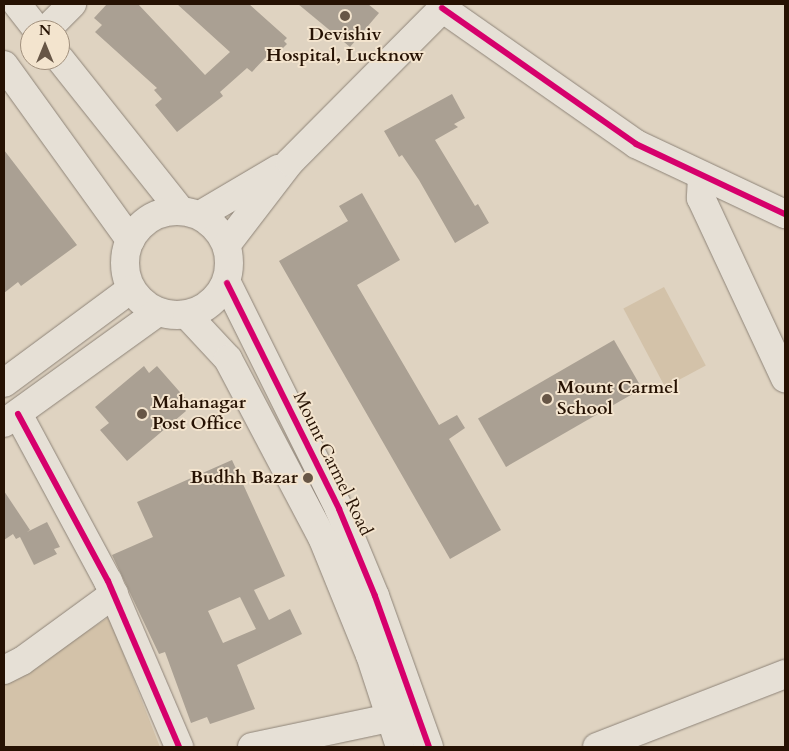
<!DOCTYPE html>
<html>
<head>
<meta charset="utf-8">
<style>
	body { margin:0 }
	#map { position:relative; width:789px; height:751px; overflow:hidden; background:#dfd3c1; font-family:Cardo,serif }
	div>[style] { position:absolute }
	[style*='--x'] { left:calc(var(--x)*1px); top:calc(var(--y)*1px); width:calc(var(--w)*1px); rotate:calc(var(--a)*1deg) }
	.green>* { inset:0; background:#d3c2a9; transform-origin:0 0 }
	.building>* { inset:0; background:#aaa093; transform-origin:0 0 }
	.roads { filter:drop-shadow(0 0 1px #8e8478) drop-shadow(0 0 1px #8e8478) }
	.minor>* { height:28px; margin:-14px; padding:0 14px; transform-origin:14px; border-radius:14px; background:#e6e0d6 }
	.minor>.ring { margin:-14px; padding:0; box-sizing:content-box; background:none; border:28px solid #e6e0d6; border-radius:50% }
	.cycleway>* { height:6px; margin:-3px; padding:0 3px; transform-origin:3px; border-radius:3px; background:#d6006c }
	.dots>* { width:14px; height:14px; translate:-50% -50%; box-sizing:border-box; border:2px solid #f3e4ce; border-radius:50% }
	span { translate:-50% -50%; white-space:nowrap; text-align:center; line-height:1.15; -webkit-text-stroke:4px #f3e4ce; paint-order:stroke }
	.poi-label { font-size:18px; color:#261203; font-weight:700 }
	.left { translate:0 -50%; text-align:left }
	.right { translate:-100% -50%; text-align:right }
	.street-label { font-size:18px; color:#261203 }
	.frame { position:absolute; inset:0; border:5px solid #261203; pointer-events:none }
	.north { position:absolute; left:20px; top:20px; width:50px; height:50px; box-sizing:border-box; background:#f3e4ce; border:1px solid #a1907d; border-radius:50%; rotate:0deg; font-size:14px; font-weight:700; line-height:20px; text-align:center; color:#261203 }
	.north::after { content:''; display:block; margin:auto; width:18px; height:22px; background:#675646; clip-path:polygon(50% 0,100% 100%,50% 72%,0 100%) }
</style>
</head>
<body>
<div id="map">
	<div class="green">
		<div style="left:664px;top:287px;width:89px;height:46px;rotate:62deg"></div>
		<div style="clip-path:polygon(109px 617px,160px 747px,5px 747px,4px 685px)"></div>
	</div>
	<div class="building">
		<div style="clip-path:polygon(107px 4px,138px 4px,205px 75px,230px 52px,177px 4px,249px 4px,287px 38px,284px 41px,287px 44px,271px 60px,267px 56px,252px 72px,247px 68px,220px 92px,223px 96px,177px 132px,155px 105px,162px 99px,154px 90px,157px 88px,95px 32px,102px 25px,94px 18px)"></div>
		<div style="clip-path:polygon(298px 4px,368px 4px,379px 13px,350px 47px)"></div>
		<div style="clip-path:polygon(452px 94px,465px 118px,454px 124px,458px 127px,435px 140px,475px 206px,478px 204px,489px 223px,455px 243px,419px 180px,402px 155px,399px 157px,384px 131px)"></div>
		<div style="clip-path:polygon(4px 150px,77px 245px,21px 286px,18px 282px,4px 293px)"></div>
		<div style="clip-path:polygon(362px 193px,400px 260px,357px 285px,439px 425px,457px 415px,465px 428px,449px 439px,501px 530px,450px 559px,279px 261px,348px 221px,339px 206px)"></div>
		<div style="left:614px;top:340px;width:56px;height:157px;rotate:60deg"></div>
		<div style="clip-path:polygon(144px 366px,149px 373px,157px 366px,186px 399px,180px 404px,186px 411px,127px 461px,100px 430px,109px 423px,95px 407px)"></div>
		<div style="clip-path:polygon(evenodd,232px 460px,285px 576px,254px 590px,269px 620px,290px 609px,302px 634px,237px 665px,255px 709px,210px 724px,207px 717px,191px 723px,165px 652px,159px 654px,112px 555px,153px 537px,137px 502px,232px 460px,240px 597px,256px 629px,223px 643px,208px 611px,240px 597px)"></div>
		<div style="clip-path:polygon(4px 491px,30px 530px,27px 532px,47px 522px,60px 547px,54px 549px,57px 554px,34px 565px,20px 537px,16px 539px,13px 534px,4px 540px)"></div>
	</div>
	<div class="roads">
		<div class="minor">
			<div style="--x:17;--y:4;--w:33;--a:52"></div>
			<div style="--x:442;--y:8;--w:237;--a:35"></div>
			<div style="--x:636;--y:144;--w:165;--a:25.2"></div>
			<div style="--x:46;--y:30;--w:37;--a:-45"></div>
			<div style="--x:60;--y:59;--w:193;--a:51.5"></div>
			<div style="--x:4;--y:65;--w:216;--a:54.2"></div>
			<div style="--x:702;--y:176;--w:22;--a:93"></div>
			<div style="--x:701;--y:198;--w:199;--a:65"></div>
			<div class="ring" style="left:125px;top:211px;width:76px;height:76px"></div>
			<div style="--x:200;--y:215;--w:91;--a:-30.5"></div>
			<div style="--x:227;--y:244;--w:103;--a:-52.5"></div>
			<div style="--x:290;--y:162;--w:223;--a:-45.2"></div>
			<div style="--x:227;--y:283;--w:252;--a:63.6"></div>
			<div style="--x:339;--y:509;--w:94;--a:67.5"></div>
			<div style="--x:375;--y:596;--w:160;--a:70.3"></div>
			<div style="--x:187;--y:315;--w:60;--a:47"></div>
			<div style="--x:228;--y:359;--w:201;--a:62.2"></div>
			<div style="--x:322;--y:537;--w:127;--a:67.9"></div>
			<div style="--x:370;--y:655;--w:97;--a:71.9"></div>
			<div style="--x:4;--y:383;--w:158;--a:-36.5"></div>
			<div style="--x:18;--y:414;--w:190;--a:61.7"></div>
			<div style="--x:108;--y:581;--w:181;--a:66.8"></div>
			<div style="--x:4;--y:423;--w:190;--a:-35.8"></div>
			<div style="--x:4;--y:670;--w:20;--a:-27"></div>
			<div style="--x:22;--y:661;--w:114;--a:-36.1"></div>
			<div style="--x:252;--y:747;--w:141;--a:-11.9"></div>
			<div style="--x:597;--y:747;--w:202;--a:-21.2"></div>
		</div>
	</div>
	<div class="cycleway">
		<div style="--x:442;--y:8;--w:237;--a:35"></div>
		<div style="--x:636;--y:144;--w:165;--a:25.2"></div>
		<div style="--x:227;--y:283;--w:252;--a:63.6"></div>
		<div style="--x:339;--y:509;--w:94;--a:67.5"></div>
		<div style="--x:375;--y:596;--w:160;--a:70.3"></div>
		<div style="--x:18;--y:414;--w:190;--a:61.7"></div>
		<div style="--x:108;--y:581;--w:181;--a:66.8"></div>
	</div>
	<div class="dots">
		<div style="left:345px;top:16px;background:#675646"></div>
		<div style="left:547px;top:399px;background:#675646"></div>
		<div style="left:142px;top:414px;background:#675646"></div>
		<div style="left:308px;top:478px;background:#675646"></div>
	</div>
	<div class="poi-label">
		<span style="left:345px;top:46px">Devishiv<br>Hospital, Lucknow</span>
		<span class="left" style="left:557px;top:399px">Mount Carmel<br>School</span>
		<span class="left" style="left:152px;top:414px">Mahanagar<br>Post Office</span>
		<span class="right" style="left:298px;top:478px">Budhh Bazar</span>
	</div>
	<div class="street-label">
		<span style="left:332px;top:464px;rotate:64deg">Mount Carmel Road</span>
	</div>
	<div class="frame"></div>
	<div class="north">N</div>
</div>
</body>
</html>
